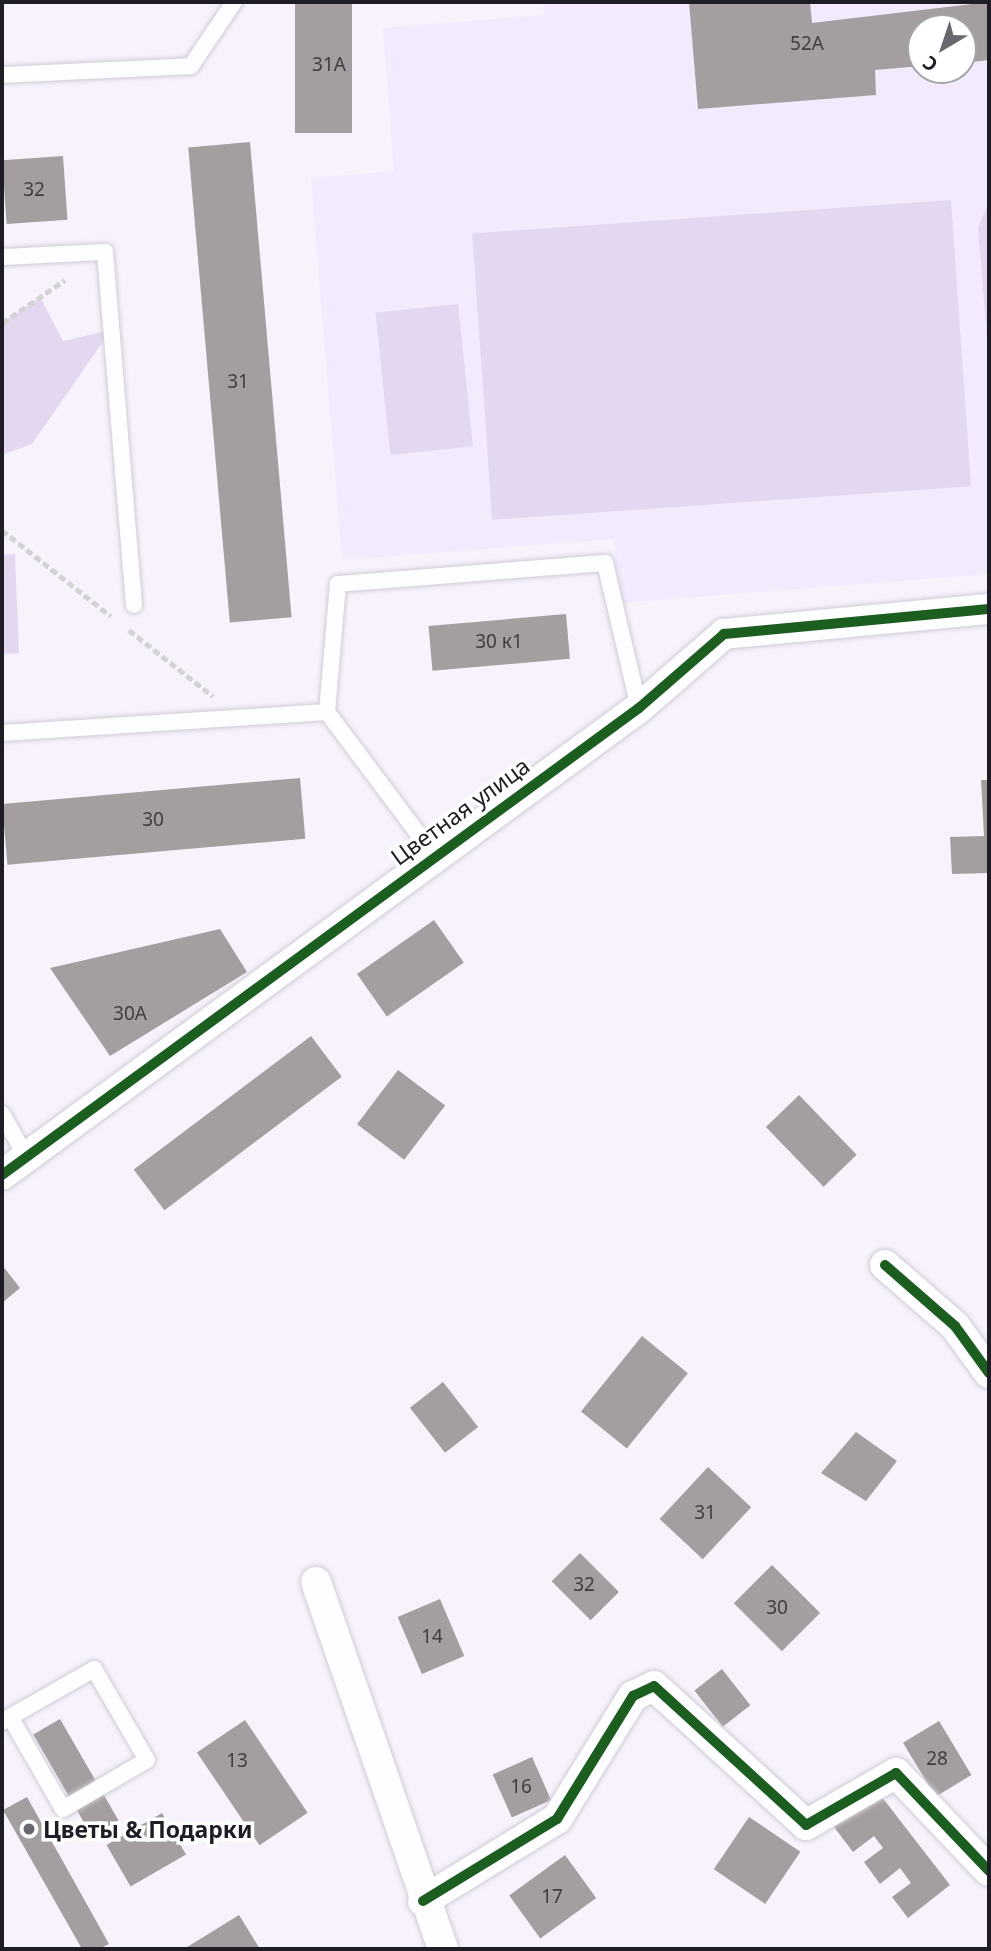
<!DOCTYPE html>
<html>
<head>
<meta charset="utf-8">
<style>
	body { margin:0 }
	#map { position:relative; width:991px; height:1951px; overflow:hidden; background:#f7f2fc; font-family:"Noto Sans",sans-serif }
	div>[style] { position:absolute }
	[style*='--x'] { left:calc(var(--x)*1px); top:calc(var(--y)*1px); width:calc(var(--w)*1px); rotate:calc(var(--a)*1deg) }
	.built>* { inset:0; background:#f3eafd }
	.green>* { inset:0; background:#e3d8f0; transform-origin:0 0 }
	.building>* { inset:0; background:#a49ea0; transform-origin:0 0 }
	.path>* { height:4.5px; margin-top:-2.25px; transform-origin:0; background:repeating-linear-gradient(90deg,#d3d3d5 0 7px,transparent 0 10.5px) }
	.roads { filter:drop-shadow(0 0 2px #d0ccd5) drop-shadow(0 0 2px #d0ccd5) }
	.service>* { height:16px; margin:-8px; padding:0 8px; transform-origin:8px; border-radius:8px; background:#fefdff }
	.minor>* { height:30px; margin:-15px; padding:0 15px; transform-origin:15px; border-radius:15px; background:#fefdff }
	.cycleway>* { height:10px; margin:-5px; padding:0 5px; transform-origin:5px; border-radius:5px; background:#1b5e20 }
	.dots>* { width:19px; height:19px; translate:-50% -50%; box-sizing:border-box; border:4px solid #fff; border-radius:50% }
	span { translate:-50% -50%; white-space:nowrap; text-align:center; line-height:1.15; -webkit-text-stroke:7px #fff; paint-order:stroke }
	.number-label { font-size:19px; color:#413c44 }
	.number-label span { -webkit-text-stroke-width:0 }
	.street-label { font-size:23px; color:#201c25 }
	.poi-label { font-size:23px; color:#201c25; font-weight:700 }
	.left { translate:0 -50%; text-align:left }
	.frame { position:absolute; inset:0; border:4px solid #201c25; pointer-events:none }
	.north { position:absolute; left:907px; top:14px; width:70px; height:70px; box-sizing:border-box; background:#fff; border:2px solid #a6a4a8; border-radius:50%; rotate:219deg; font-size:19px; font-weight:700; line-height:28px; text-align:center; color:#201c25 }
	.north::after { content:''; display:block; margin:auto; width:24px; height:32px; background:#6b6770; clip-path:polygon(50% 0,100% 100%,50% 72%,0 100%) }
</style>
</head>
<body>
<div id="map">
	<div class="built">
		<div style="clip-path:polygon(evenodd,544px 2px,989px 2px,989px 574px,619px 603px,614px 539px,342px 560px,311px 178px,394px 171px,383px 28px,544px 15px,544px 2px,921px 28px,963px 28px,963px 70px,921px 70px,921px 28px)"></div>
	</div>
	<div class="green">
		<div style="left:951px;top:200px;width:287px;height:480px;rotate:86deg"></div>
		<div style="clip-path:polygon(989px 202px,989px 362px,978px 228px)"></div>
		<div style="clip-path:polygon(40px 297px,63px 341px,111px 330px,32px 444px,2px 455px,2px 323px)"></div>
		<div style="left:458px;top:304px;width:143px;height:83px;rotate:84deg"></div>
		<div style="clip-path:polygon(15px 554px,19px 653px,2px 654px,2px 555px)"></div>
	</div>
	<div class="building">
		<div style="left:295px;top:2px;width:57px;height:131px"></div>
		<div style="clip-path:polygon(689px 2px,810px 2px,812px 23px,989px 2px,989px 60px,963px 63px,963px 28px,921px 28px,921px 66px,875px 70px,876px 95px,698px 109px)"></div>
		<div style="left:250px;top:142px;width:477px;height:62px;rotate:85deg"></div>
		<div style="left:63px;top:156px;width:64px;height:61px;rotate:86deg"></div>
		<div style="left:566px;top:614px;width:45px;height:138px;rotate:85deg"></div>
		<div style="left:300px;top:778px;width:61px;height:299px;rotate:85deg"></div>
		<div style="clip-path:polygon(981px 780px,989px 780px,989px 873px,952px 874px,950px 837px,984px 836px)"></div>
		<div style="left:434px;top:920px;width:52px;height:94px;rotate:55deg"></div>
		<div style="clip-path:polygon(220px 929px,247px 972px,110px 1056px,50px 968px)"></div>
		<div style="left:311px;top:1036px;width:51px;height:222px;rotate:53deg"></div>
		<div style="left:398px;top:1070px;width:59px;height:68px;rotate:37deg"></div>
		<div style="left:799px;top:1095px;width:83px;height:46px;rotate:46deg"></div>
		<div style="clip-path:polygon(2px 1265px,20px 1288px,2px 1303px)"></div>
		<div style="left:642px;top:1336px;width:59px;height:97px;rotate:39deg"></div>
		<div style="left:443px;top:1382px;width:57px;height:42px;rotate:52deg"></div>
		<div style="clip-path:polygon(856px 1432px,897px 1461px,866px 1501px,821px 1473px)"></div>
		<div style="left:708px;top:1467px;width:59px;height:71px;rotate:43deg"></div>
		<div style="left:580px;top:1553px;width:55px;height:40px;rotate:45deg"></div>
		<div style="left:772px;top:1565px;width:68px;height:54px;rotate:45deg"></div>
		<div style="left:440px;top:1599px;width:62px;height:46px;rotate:67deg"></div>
		<div style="left:722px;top:1669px;width:46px;height:35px;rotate:52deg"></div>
		<div style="left:60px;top:1719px;width:117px;height:31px;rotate:60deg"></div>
		<div style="left:245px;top:1720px;width:112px;height:58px;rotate:56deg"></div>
		<div style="left:939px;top:1721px;width:63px;height:42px;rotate:59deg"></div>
		<div style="left:532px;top:1757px;width:47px;height:43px;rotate:66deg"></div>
		<div style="clip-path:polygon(878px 1792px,950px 1885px,908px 1918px,892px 1897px,911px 1883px,900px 1868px,880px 1884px,864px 1862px,883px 1848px,874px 1836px,853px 1852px,834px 1827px)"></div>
		<div style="clip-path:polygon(27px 1797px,109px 1944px,99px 1949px,82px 1949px,3px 1810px)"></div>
		<div style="left:162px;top:1813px;width:48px;height:64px;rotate:60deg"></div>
		<div style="left:749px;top:1817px;width:62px;height:63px;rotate:34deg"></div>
		<div style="left:565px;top:1855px;width:53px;height:69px;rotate:54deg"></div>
		<div style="clip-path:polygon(239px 1915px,260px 1949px,184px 1949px)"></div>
	</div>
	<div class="path">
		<div style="--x:2;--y:323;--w:76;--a:-34.3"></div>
		<div style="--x:2;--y:530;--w:139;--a:38.3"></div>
		<div style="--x:129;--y:630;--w:107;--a:38.2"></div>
	</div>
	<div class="roads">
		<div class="service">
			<div style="--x:2;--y:75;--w:189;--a:-2.7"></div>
			<div style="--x:191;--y:66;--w:77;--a:-56.1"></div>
			<div style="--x:2;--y:257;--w:103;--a:-2.8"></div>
			<div style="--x:105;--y:252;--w:354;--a:85.3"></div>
			<div style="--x:327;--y:712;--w:128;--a:-85.1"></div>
			<div style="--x:338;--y:584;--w:268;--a:-4.5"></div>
			<div style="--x:605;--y:563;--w:149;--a:76.8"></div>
			<div style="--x:2;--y:733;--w:326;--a:-3.7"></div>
			<div style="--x:327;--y:712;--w:179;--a:53.2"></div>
			<div style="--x:2;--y:1114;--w:53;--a:60.5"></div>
			<div style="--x:2;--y:1722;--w:9;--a:-32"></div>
			<div style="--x:10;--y:1717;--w:97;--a:-29.7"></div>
			<div style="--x:94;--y:1669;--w:105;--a:59.8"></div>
			<div style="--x:147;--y:1760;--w:97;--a:149.7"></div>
			<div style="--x:63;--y:1809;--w:106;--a:-119.9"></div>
		</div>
		<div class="minor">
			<div style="--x:2;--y:1175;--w:790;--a:-36.25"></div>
			<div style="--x:639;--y:708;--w:113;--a:-41"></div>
			<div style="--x:724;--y:634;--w:266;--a:-5.4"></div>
			<div style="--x:885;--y:1265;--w:93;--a:41.1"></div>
			<div style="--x:955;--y:1326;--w:58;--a:54.1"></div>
			<div style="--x:316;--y:1582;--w:388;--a:70.9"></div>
			<div style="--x:423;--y:1901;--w:157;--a:-31.5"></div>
			<div style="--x:557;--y:1819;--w:145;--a:-58.3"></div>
			<div style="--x:633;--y:1696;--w:23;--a:-25"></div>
			<div style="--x:654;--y:1686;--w:206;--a:42.4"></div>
			<div style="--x:806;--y:1825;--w:104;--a:-30"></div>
			<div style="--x:896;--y:1773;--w:135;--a:46.5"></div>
		</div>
	</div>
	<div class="cycleway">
		<div style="--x:2;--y:1175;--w:790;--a:-36.25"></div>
		<div style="--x:639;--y:708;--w:113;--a:-41"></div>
		<div style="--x:724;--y:634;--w:266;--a:-5.4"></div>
		<div style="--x:885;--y:1265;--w:93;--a:41.1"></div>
		<div style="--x:955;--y:1326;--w:58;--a:54.1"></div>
		<div style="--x:423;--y:1901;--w:157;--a:-31.5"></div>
		<div style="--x:557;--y:1819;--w:145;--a:-58.3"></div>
		<div style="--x:633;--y:1696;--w:23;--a:-25"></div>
		<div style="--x:654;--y:1686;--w:206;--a:42.4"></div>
		<div style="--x:806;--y:1825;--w:104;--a:-30"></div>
		<div style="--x:896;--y:1773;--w:135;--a:46.5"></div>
	</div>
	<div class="dots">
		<div style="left:29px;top:1829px;background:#6b6770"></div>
	</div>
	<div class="number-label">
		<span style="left:807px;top:44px">52А</span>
		<span style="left:329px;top:65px">31А</span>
		<span style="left:34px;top:190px">32</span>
		<span style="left:238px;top:382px">31</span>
		<span style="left:499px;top:642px">30 к1</span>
		<span style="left:153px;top:820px">30</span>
		<span style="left:130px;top:1014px">30А</span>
		<span style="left:705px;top:1513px">31</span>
		<span style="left:584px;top:1585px">32</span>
		<span style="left:777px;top:1608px">30</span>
		<span style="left:432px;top:1637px">14</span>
		<span style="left:937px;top:1759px">28</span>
		<span style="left:237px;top:1761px">13</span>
		<span style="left:521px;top:1787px">16</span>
		<span style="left:552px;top:1897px">17</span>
	</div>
	<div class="street-label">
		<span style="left:460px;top:811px;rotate:-36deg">Цветная улица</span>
	</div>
	<div class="poi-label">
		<span class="left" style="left:43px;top:1829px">Цветы &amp; Подарки</span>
	</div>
	<div class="frame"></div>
	<div class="north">С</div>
</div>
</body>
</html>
